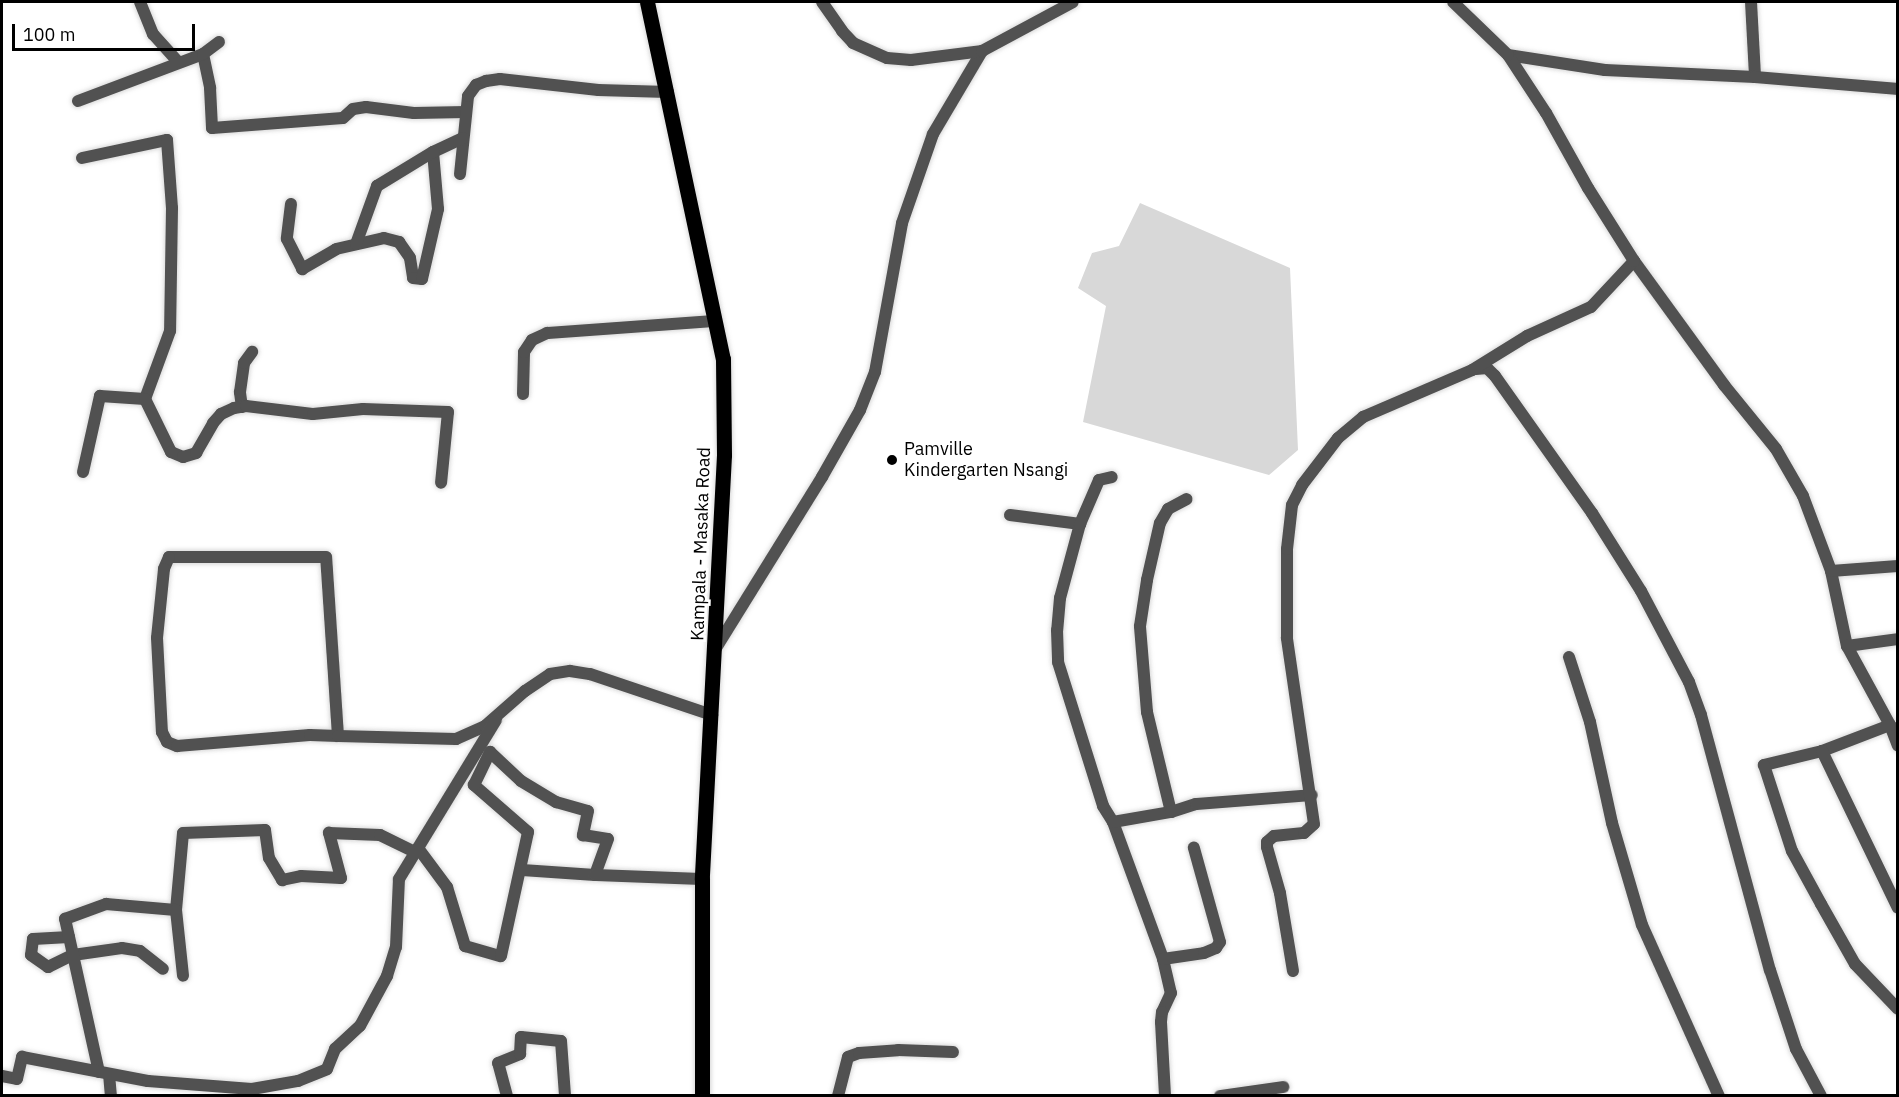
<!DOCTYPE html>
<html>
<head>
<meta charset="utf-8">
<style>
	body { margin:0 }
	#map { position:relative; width:1899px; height:1097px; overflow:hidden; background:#fff; font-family:"IBM Plex Sans",sans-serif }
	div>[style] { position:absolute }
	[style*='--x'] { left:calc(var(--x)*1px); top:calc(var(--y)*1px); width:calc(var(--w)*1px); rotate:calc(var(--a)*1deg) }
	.green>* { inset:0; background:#d8d8d8 }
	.roads { filter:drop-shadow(0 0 2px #dbdbdb) drop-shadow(0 0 2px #dbdbdb) }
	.minor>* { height:12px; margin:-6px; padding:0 6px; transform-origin:6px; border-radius:6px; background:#515151 }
	.tertiary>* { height:12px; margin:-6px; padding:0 6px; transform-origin:6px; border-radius:6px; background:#515151 }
	.primary>* { height:15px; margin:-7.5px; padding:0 7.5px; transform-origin:7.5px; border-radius:7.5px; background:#000 }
	.dots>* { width:16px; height:16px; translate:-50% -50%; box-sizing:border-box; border:3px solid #fff; border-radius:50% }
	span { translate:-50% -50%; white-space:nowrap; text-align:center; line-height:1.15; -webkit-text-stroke:5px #fff; paint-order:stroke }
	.poi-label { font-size:18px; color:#000 }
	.left { translate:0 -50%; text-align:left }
	.street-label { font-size:18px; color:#000 }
	.frame { position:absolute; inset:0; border:3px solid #000; pointer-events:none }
	.scale { position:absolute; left:12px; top:24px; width:183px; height:27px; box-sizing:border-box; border:3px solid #000; border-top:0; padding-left:8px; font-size:18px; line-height:21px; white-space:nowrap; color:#000; -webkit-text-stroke:4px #fff; paint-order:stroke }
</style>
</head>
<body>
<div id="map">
	<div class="green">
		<div style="clip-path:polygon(1140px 203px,1290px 268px,1298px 450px,1269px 475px,1083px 422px,1106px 306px,1078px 288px,1092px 253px,1119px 246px)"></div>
	</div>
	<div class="roads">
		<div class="minor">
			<div style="--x:140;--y:2;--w:35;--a:68"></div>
			<div style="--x:153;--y:34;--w:38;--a:48"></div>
			<div style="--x:1751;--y:2;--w:75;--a:86.9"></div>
			<div style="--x:203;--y:54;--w:35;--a:78"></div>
			<div style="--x:210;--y:88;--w:40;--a:87.1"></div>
			<div style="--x:212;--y:128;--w:131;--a:-4.4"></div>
			<div style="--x:343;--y:118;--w:13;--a:-42"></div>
			<div style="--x:353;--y:109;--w:13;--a:-9"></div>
			<div style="--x:366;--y:107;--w:48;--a:7.1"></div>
			<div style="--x:414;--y:113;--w:52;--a:-1.1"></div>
			<div style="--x:1508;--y:55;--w:98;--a:8.8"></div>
			<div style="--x:1605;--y:70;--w:150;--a:2.7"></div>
			<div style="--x:1755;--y:77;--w:144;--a:4.8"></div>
			<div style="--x:78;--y:101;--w:134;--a:-20.6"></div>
			<div style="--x:203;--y:54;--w:20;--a:-37"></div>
			<div style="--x:82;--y:158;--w:87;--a:-12"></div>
			<div style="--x:167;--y:140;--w:68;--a:85.8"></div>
			<div style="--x:172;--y:208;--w:123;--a:90.9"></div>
			<div style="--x:170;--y:331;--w:72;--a:110.2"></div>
			<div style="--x:460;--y:174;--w:78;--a:-84.1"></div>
			<div style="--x:468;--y:96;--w:14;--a:-54"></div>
			<div style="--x:476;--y:85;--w:11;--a:-22"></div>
			<div style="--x:486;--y:81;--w:14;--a:-8"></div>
			<div style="--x:500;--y:79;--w:99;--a:6.4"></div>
			<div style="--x:598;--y:90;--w:70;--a:1.6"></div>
			<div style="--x:291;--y:204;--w:35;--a:97"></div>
			<div style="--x:287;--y:239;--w:34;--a:63"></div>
			<div style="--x:302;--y:269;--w:39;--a:-30"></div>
			<div style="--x:336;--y:249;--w:49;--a:-12.9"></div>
			<div style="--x:384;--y:238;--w:16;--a:15"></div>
			<div style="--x:399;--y:242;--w:19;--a:55"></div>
			<div style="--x:410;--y:258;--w:20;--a:81"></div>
			<div style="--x:413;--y:278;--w:9;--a:6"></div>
			<div style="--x:422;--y:279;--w:72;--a:-77.1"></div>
			<div style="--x:438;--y:209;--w:57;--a:-95"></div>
			<div style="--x:433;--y:152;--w:33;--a:-25"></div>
			<div style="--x:356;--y:244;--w:62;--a:-70.1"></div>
			<div style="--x:377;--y:186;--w:66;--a:-31.3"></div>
			<div style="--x:1634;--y:261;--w:153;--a:54"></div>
			<div style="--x:1724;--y:385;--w:82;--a:50.9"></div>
			<div style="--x:1776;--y:449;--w:54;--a:60.1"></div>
			<div style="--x:1803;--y:496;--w:80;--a:69.5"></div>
			<div style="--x:1831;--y:571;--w:77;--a:78"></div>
			<div style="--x:1847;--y:646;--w:90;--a:61.4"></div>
			<div style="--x:1890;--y:725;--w:22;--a:69"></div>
			<div style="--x:1476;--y:369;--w:11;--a:-5"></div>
			<div style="--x:1487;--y:368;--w:11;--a:45"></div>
			<div style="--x:1495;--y:376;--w:168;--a:54.7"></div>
			<div style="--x:1592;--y:513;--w:92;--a:57.9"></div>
			<div style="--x:1641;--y:591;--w:103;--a:62.2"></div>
			<div style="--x:1689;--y:682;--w:35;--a:70"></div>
			<div style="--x:1701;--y:715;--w:264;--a:74.9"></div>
			<div style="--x:1770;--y:970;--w:83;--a:71.8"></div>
			<div style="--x:1796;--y:1049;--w:53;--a:62"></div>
			<div style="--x:523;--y:394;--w:42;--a:-88.6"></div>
			<div style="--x:524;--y:352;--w:14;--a:-56"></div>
			<div style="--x:532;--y:340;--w:17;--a:-25"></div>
			<div style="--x:547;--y:333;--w:168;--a:-4.1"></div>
			<div style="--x:242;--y:407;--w:15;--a:-98"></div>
			<div style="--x:240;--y:392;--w:29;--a:-82"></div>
			<div style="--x:244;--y:363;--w:14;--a:-54"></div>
			<div style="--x:83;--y:472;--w:78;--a:-77.4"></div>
			<div style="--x:100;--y:396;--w:45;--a:3.8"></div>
			<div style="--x:145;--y:399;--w:59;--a:63.9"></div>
			<div style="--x:171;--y:452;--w:13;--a:23"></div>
			<div style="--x:183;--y:457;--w:14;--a:-17"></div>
			<div style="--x:196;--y:453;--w:34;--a:-60"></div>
			<div style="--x:213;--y:423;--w:12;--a:-48"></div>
			<div style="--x:221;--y:414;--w:14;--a:-25"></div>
			<div style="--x:234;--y:408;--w:12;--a:-9"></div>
			<div style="--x:246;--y:406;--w:67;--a:6.8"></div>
			<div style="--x:313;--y:414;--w:50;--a:-5.7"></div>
			<div style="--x:363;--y:409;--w:85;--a:2"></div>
			<div style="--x:448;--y:412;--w:71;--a:95.6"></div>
			<div style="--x:1010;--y:515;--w:71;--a:7.3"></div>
			<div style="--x:1080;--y:524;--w:77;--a:105.1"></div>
			<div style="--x:1060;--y:598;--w:32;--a:95"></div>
			<div style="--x:1057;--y:630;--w:32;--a:88"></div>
			<div style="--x:1058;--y:662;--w:151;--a:72.6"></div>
			<div style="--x:1103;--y:806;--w:19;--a:58"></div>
			<div style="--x:1113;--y:822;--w:146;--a:69.9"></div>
			<div style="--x:1163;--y:959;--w:35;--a:77"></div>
			<div style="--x:1171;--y:993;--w:21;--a:115"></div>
			<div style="--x:1162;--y:1012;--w:10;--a:96"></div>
			<div style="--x:1161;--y:1022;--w:74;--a:86.9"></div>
			<div style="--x:1080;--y:524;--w:48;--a:-66.6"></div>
			<div style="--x:1099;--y:480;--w:13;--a:-13"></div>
			<div style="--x:1831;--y:571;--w:67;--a:-4.3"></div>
			<div style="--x:1847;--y:646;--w:51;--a:-7.8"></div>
			<div style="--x:716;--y:648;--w:201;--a:-58.2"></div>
			<div style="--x:822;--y:477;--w:77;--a:-60.4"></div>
			<div style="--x:860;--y:410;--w:41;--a:-68.5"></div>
			<div style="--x:875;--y:372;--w:151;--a:-79.7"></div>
			<div style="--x:902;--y:223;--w:94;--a:-70.8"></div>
			<div style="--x:933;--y:134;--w:96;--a:-59.4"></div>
			<div style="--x:1569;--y:657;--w:68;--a:72.1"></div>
			<div style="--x:1590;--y:722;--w:103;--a:77.7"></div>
			<div style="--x:1612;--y:823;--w:106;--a:73.6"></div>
			<div style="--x:1642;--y:925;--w:188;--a:65.8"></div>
			<div style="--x:1890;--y:725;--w:73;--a:159.1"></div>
			<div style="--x:1822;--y:751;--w:60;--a:166.4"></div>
			<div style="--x:1764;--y:765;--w:90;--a:72"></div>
			<div style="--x:1792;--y:851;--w:60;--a:61.3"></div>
			<div style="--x:1821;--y:904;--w:69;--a:60.5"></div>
			<div style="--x:1855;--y:964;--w:62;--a:46.3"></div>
			<div style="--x:338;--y:736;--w:179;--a:-93.8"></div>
			<div style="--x:326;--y:557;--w:157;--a:180"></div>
			<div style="--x:169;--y:557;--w:13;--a:113"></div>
			<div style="--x:164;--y:569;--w:69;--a:95.8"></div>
			<div style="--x:157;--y:638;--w:94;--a:87"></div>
			<div style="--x:162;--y:732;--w:11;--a:63"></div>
			<div style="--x:167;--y:742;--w:11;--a:22"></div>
			<div style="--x:177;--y:746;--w:133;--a:-4.7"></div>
			<div style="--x:310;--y:735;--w:28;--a:2"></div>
			<div style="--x:338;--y:736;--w:118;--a:1.5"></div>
			<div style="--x:456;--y:739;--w:32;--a:-24"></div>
			<div style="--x:485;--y:726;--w:53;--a:-41.2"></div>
			<div style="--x:525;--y:691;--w:30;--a:-34"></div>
			<div style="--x:550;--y:674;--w:20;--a:-9"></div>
			<div style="--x:570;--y:671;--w:20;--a:9"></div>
			<div style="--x:590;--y:674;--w:129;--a:18.6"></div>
			<div style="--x:1822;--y:751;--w:174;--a:64.2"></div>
			<div style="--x:1171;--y:812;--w:103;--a:-103.5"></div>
			<div style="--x:1147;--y:712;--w:86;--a:-94.7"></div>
			<div style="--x:1140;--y:626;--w:47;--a:-81.3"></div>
			<div style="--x:1147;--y:580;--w:58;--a:-77.2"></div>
			<div style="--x:1160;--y:523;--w:16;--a:-60"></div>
			<div style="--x:1168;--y:509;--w:21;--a:-28"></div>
			<div style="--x:1113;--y:822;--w:59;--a:-9.8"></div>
			<div style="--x:1171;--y:812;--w:26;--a:-18"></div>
			<div style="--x:1196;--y:804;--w:116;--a:-4.4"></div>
			<div style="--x:418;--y:848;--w:49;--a:53.4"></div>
			<div style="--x:447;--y:887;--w:62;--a:73"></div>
			<div style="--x:465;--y:946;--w:37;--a:16"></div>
			<div style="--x:501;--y:956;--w:127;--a:-77.7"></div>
			<div style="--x:528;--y:832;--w:72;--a:-139"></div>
			<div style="--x:474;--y:785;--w:37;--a:-64"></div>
			<div style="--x:490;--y:752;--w:42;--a:43.1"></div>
			<div style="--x:521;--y:781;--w:41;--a:31"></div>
			<div style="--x:556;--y:802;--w:33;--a:16"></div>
			<div style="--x:588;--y:811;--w:25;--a:102"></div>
			<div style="--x:583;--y:835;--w:25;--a:9"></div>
			<div style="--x:608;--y:839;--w:38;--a:110"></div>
			<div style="--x:595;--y:875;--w:73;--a:-176.1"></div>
			<div style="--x:595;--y:875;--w:107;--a:2.1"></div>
			<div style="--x:176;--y:910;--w:77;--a:-84.8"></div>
			<div style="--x:183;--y:833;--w:82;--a:-2.1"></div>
			<div style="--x:265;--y:830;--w:28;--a:82"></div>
			<div style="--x:269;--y:858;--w:26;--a:59"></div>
			<div style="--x:282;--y:880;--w:19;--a:-12"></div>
			<div style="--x:301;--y:876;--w:40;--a:2.9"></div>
			<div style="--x:341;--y:878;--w:47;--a:-104.9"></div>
			<div style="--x:329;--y:833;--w:51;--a:2.2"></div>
			<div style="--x:380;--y:835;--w:39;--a:26"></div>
			<div style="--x:69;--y:937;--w:36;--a:177"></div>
			<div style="--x:33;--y:939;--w:16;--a:97"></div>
			<div style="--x:31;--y:955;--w:21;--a:35"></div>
			<div style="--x:48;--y:967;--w:28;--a:-26"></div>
			<div style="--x:73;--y:955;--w:49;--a:-8.1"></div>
			<div style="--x:122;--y:948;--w:18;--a:9"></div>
			<div style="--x:140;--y:951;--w:29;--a:38"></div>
			<div style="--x:1163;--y:959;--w:41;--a:-8.3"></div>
			<div style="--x:1204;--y:953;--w:13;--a:-23"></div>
			<div style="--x:1216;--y:948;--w:7;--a:-56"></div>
			<div style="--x:1220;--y:942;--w:98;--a:-105.5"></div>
			<div style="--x:1293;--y:971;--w:79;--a:-99.5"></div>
			<div style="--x:1280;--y:893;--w:48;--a:-105.8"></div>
			<div style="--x:1267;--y:847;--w:5;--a:-90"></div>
			<div style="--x:1267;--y:842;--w:9;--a:-41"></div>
			<div style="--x:1274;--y:836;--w:30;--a:-6"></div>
			<div style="--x:1304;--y:833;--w:13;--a:-42"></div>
			<div style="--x:1314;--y:824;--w:188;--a:-98.3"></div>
			<div style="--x:1287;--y:638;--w:89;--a:-90"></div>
			<div style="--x:1287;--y:549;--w:44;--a:-83.5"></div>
			<div style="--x:1292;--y:505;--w:22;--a:-63"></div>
			<div style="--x:1302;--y:485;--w:59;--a:-52.5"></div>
			<div style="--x:1338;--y:438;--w:33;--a:-40"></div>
			<div style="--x:1363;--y:417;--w:119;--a:-23.3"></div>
			<div style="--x:1472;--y:370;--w:65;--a:-31.7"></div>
			<div style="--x:1527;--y:336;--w:70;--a:-24.4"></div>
			<div style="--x:1591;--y:307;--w:63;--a:-46.9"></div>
			<div style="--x:1634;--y:261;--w:86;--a:-122.2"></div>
			<div style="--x:1588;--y:188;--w:86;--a:-119.2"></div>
			<div style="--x:1546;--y:113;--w:69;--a:-123.2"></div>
			<div style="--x:1508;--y:55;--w:76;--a:-136.1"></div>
			<div style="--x:99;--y:1072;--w:157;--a:-102.5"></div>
			<div style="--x:65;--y:919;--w:44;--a:-20.1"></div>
			<div style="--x:106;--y:904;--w:70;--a:4.9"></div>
			<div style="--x:176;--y:910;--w:66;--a:83.9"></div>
			<div style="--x:109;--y:1074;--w:22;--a:85"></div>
			<div style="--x:2;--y:1076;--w:15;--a:11"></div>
			<div style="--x:17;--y:1079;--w:23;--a:-77"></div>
			<div style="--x:22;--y:1057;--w:128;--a:10.8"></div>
			<div style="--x:148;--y:1081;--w:104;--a:4.4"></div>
			<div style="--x:252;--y:1089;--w:47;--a:-9.9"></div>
			<div style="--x:298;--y:1081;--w:31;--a:-22"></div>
			<div style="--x:327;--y:1069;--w:22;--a:-68"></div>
			<div style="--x:335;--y:1049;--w:34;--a:-43"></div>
			<div style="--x:360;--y:1026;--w:57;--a:-61.6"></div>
			<div style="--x:387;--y:976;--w:30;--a:-73"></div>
			<div style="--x:396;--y:947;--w:68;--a:-87.5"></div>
			<div style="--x:399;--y:879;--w:186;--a:-58.6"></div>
			<div style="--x:507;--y:1096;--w:34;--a:-105"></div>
			<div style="--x:498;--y:1063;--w:24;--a:-22"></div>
			<div style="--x:520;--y:1054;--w:17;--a:-87"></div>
			<div style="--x:521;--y:1037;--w:40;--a:5.7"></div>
			<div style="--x:561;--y:1041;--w:55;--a:85.8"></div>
			<div style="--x:838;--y:1096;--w:40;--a:-75.6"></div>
			<div style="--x:848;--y:1057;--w:12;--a:-20"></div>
			<div style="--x:859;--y:1053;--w:39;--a:-4"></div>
			<div style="--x:898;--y:1050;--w:55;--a:2.1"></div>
			<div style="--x:1220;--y:1096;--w:64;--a:-8.1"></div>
		</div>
		<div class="tertiary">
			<div style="--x:822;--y:2;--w:35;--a:55"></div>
			<div style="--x:842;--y:31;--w:16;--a:47"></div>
			<div style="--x:853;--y:43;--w:37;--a:24"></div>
			<div style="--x:887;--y:58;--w:24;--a:5"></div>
			<div style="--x:911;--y:60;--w:72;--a:-7.2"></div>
			<div style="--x:982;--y:51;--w:103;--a:-28.3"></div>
		</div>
		<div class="primary">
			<div style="--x:647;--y:2;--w:365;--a:78"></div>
			<div style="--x:723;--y:359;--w:96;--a:89.4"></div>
			<div style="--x:724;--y:455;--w:425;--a:93"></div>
			<div style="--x:702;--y:879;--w:217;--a:90"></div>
		</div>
	</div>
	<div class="dots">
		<div style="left:892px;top:460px;background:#000"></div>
	</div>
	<div class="poi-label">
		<span class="left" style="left:904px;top:460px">Pamville<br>Kindergarten Nsangi</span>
	</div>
	<div class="street-label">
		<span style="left:701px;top:544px;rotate:-88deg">Kampala - Masaka Road</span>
	</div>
	<div class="frame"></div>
	<div class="scale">100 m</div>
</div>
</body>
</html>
